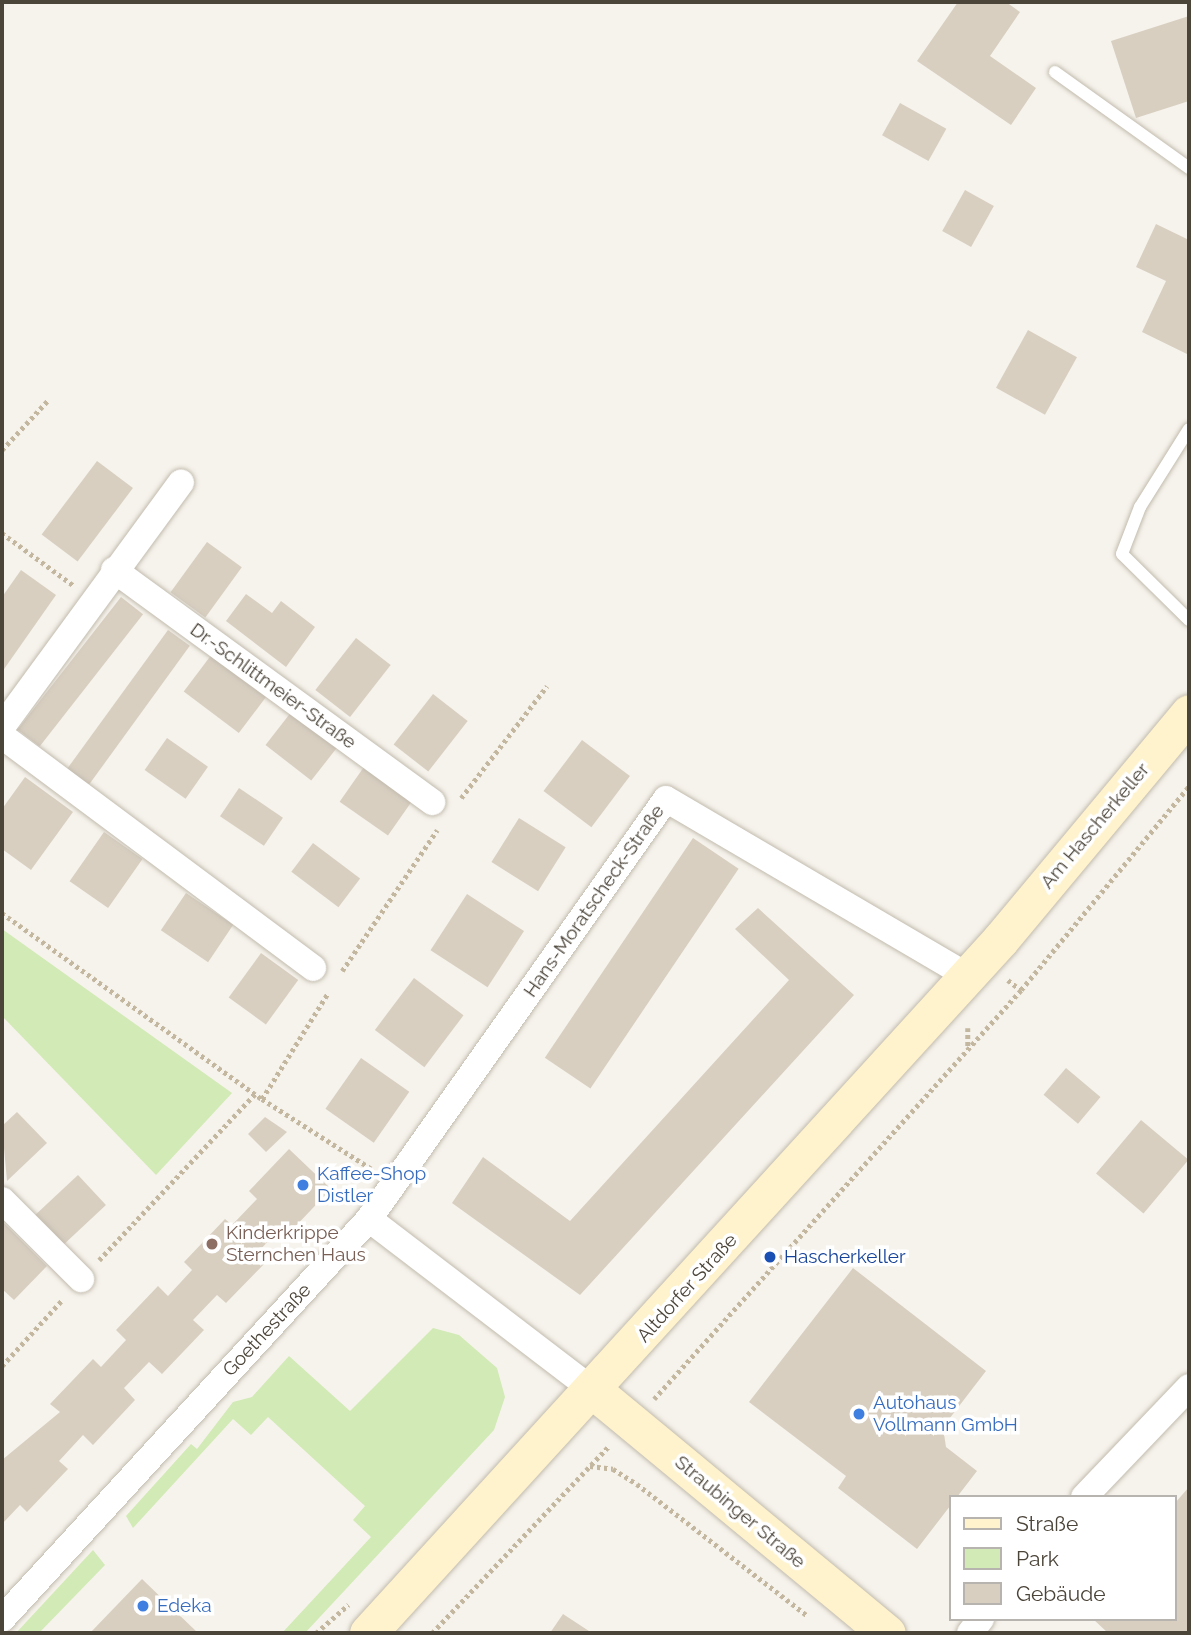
<!DOCTYPE html>
<html>
<head>
<meta charset="utf-8">
<style>
	body { margin:0 }
	#map { position:relative; width:1191px; height:1635px; overflow:hidden; background:#f6f3ec; font-family:Raleway,sans-serif }
	div>[style] { position:absolute }
	[style*='--x'] { left:calc(var(--x)*1px); top:calc(var(--y)*1px); width:calc(var(--w)*1px); rotate:calc(var(--a)*1deg) }
	.green>* { inset:0; background:#d2eab5 }
	.building>* { inset:0; background:#d8cfc1; transform-origin:0 0 }
	.path>* { height:4.5px; margin-top:-2.25px; transform-origin:0; background:repeating-linear-gradient(90deg,#c4b79f 0 3.5px,transparent 0 7px) }
	.roads { filter:drop-shadow(0 0 2px #c2bbae) drop-shadow(0 0 2px #c2bbae) }
	.lane>* { height:12px; margin:-6px; padding:0 6px; transform-origin:6px; border-radius:6px; background:#fff }
	.street>* { height:26px; margin:-13px; padding:0 13px; transform-origin:13px; border-radius:13px; background:#fff }
	.secondary>* { height:37px; margin:-18.5px; padding:0 18.5px; transform-origin:18.5px; border-radius:18.5px; background:#fff3cd }
	.dots>* { width:19px; height:19px; translate:-50% -50%; box-sizing:border-box; border:4px solid #fff; border-radius:50% }
	span { translate:-50% -50%; white-space:nowrap; text-align:center; line-height:1.15; -webkit-text-stroke:7px #fff; paint-order:stroke }
	.street-label { font-size:19px; color:#4b4439 }
	.shop-label { font-size:19px; color:#366cbe }
	.left { translate:0 -50%; text-align:left }
	.education-label { font-size:19px; color:#785e54 }
	.transit-label { font-size:19px; color:#164399 }
	.frame { position:absolute; inset:0; border:4px solid #4b4439; pointer-events:none }
	.legend { position:absolute; left:949px; top:1495px; width:228px; height:126px; box-sizing:border-box; background:#fff; border:2px solid #b7b4b0; margin:0; padding:9px 12px; list-style:none; font-size:21px; color:#4b4439 }
	.legend li { display:flex; align-items:center; gap:14px; height:35px }
	.legend b { width:35px; border:2px solid #b7b4b0 }
</style>
</head>
<body>
<div id="map">
	<div class="green">
		<div style="clip-path:polygon(2px 929px,232px 1093px,156px 1175px,2px 1016px)"></div>
		<div style="clip-path:polygon(433px 1328px,459px 1335px,497px 1368px,505px 1397px,494px 1430px,305px 1633px,282px 1633px,371px 1537px,353px 1520px,365px 1506px,268px 1417px,251px 1435px,233px 1419px,133px 1528px,126px 1516px,191px 1444px,197px 1449px,233px 1402px,252px 1397px,289px 1356px,350px 1411px)"></div>
		<div style="clip-path:polygon(93px 1550px,105px 1565px,39px 1633px,16px 1633px)"></div>
	</div>
	<div class="building">
		<div style="clip-path:polygon(958px 2px,1006px 2px,1020px 12px,990px 56px,1036px 88px,1011px 125px,917px 61px)"></div>
		<div style="clip-path:polygon(1189px 16px,1189px 101px,1136px 118px,1111px 41px)"></div>
		<div style="left:900px;top:103px;width:53px;height:37px;rotate:29deg"></div>
		<div style="left:965px;top:190px;width:33px;height:47px;rotate:29deg"></div>
		<div style="clip-path:polygon(1156px 224px,1189px 240px,1189px 355px,1142px 332px,1166px 281px,1136px 267px)"></div>
		<div style="left:1028px;top:330px;width:56px;height:66px;rotate:29deg"></div>
		<div style="left:97px;top:461px;width:45px;height:92px;rotate:37deg"></div>
		<div style="left:207px;top:542px;width:43px;height:62px;rotate:36deg"></div>
		<div style="clip-path:polygon(21px 570px,56px 595px,2px 672px,2px 597px)"></div>
		<div style="clip-path:polygon(246px 594px,272px 613px,281px 601px,315px 627px,286px 667px,226px 621px)"></div>
		<div style="left:121px;top:597px;width:28px;height:168px;rotate:38deg"></div>
		<div style="left:168px;top:630px;width:27px;height:177px;rotate:36deg"></div>
		<div style="left:356px;top:638px;width:44px;height:66px;rotate:38deg"></div>
		<div style="left:212px;top:654px;width:69px;height:47px;rotate:37deg"></div>
		<div style="left:433px;top:694px;width:44px;height:64px;rotate:38deg"></div>
		<div style="left:292px;top:711px;width:58px;height:43px;rotate:38deg"></div>
		<div style="left:167px;top:738px;width:50px;height:39px;rotate:35deg"></div>
		<div style="left:582px;top:740px;width:60px;height:64px;rotate:37deg"></div>
		<div style="left:366px;top:764px;width:59px;height:46px;rotate:35deg"></div>
		<div style="clip-path:polygon(25px 777px,73px 812px,31px 870px,2px 849px,2px 809px)"></div>
		<div style="left:239px;top:788px;width:53px;height:34px;rotate:34deg"></div>
		<div style="left:519px;top:818px;width:55px;height:52px;rotate:32deg"></div>
		<div style="left:104px;top:832px;width:47px;height:60px;rotate:35deg"></div>
		<div style="left:693px;top:838px;width:55px;height:265px;rotate:34deg"></div>
		<div style="left:313px;top:843px;width:59px;height:36px;rotate:37deg"></div>
		<div style="left:186px;top:893px;width:57px;height:45px;rotate:34deg"></div>
		<div style="left:467px;top:894px;width:68px;height:67px;rotate:33deg"></div>
		<div style="clip-path:polygon(758px 908px,854px 995px,580px 1295px,452px 1203px,483px 1157px,570px 1221px,789px 980px,735px 929px)"></div>
		<div style="left:261px;top:953px;width:46px;height:55px;rotate:36deg"></div>
		<div style="left:414px;top:978px;width:62px;height:65px;rotate:37deg"></div>
		<div style="left:361px;top:1058px;width:59px;height:62px;rotate:35deg"></div>
		<div style="left:1066px;top:1068px;width:45px;height:35px;rotate:40deg"></div>
		<div style="clip-path:polygon(17px 1112px,47px 1143px,7px 1181px,2px 1126px)"></div>
		<div style="clip-path:polygon(265px 1117px,287px 1132px,266px 1152px,248px 1134px)"></div>
		<div style="left:1141px;top:1120px;width:62px;height:70px;rotate:40deg"></div>
		<div style="clip-path:polygon(289px 1149px,331px 1189px,291px 1231px,284px 1224px,259px 1251px,268px 1260px,226px 1303px,217px 1295px,193px 1320px,204px 1330px,162px 1374px,149px 1362px,124px 1388px,135px 1400px,93px 1445px,83px 1435px,59px 1461px,68px 1469px,27px 1512px,20px 1505px,2px 1524px,2px 1460px,60px 1412px,50px 1404px,93px 1359px,101px 1367px,126px 1340px,116px 1330px,158px 1286px,168px 1296px,192px 1270px,184px 1262px,225px 1219px,232px 1225px,257px 1199px,249px 1191px)"></div>
		<div style="left:78px;top:1175px;width:41px;height:60px;rotate:47deg"></div>
		<div style="clip-path:polygon(2px 1221px,47px 1266px,14px 1300px,2px 1289px)"></div>
		<div style="clip-path:polygon(853px 1268px,986px 1371px,943px 1427px,946px 1447px,977px 1471px,917px 1549px,838px 1488px,846px 1476px,749px 1402px)"></div>
		<div style="clip-path:polygon(1189px 1487px,1189px 1633px,1108px 1633px,1093px 1619px,1175px 1619px,1175px 1503px)"></div>
		<div style="clip-path:polygon(142px 1579px,198px 1633px,90px 1633px)"></div>
		<div style="clip-path:polygon(563px 1614px,592px 1633px,550px 1633px)"></div>
	</div>
	<div class="path">
		<div style="--x:2;--y:450;--w:69;--a:-47.3"></div>
		<div style="--x:2;--y:533;--w:88;--a:36.2"></div>
		<div style="--x:461;--y:798;--w:141;--a:-52.5"></div>
		<div style="--x:2;--y:913;--w:320;--a:35.6"></div>
		<div style="--x:262;--y:1099;--w:130;--a:32.5"></div>
		<div style="--x:342;--y:971;--w:170;--a:-56"></div>
		<div style="--x:1008;--y:980;--w:16;--a:38"></div>
		<div style="--x:968;--y:1028;--w:19;--a:90"></div>
		<div style="--x:262;--y:1099;--w:125;--a:-58.1"></div>
		<div style="--x:99;--y:1260;--w:228;--a:-46.8"></div>
		<div style="--x:2;--y:1366;--w:89;--a:-47.7"></div>
		<div style="--x:654;--y:1399;--w:550;--a:-48.1"></div>
		<div style="--x:1021;--y:990;--w:264;--a:-50.5"></div>
		<div style="--x:590;--y:1466;--w:23;--a:7"></div>
		<div style="--x:613;--y:1469;--w:28;--a:32"></div>
		<div style="--x:637;--y:1484;--w:216;--a:37.7"></div>
		<div style="--x:316;--y:1633;--w:43;--a:-41.2"></div>
		<div style="--x:432;--y:1633;--w:257;--a:-46.6"></div>
	</div>
	<div class="roads">
		<div class="lane">
			<div style="--x:1055;--y:72;--w:165;--a:35.6"></div>
			<div style="--x:1189;--y:429;--w:92;--a:122.1"></div>
			<div style="--x:1140;--y:507;--w:50;--a:111"></div>
			<div style="--x:1122;--y:554;--w:94;--a:44.6"></div>
		</div>
		<div class="street">
			<div style="--x:114;--y:570;--w:394;--a:36.1"></div>
			<div style="--x:2;--y:727;--w:303;--a:-53.8"></div>
			<div style="--x:2;--y:736;--w:388;--a:36.7"></div>
			<div style="--x:2;--y:1200;--w:112;--a:45"></div>
			<div style="--x:369;--y:1219;--w:283;--a:37.4"></div>
			<div style="--x:1084;--y:1497;--w:152;--a:-46.3"></div>
			<div style="--x:2;--y:1619;--w:543;--a:-47.46"></div>
			<div style="--x:369;--y:1219;--w:514;--a:-54.73"></div>
			<div style="--x:666;--y:799;--w:350;--a:30.4"></div>
			<div style="--x:970;--y:1633;--w:18;--a:-52"></div>
		</div>
		<div class="secondary">
			<div style="--x:594;--y:1391;--w:380;--a:39.6"></div>
			<div style="--x:368;--y:1633;--w:939;--a:-47.63"></div>
			<div style="--x:1001;--y:939;--w:294;--a:-50.2"></div>
		</div>
	</div>
	<div class="dots">
		<div style="left:303px;top:1185px;background:#3f7fe0"></div>
		<div style="left:212px;top:1244px;background:#8d6e63"></div>
		<div style="left:770px;top:1257px;background:#1a4fb4"></div>
		<div style="left:859px;top:1414px;background:#3f7fe0"></div>
		<div style="left:143px;top:1606px;background:#3f7fe0"></div>
	</div>
	<div class="street-label">
		<span style="left:273px;top:686px;rotate:36deg">Dr.-Schlittmeier-Straße</span>
		<span style="left:1095px;top:826px;rotate:-50deg">Am Hascherkeller</span>
		<span style="left:594px;top:901px;rotate:-55deg">Hans-Moratscheck-Straße</span>
		<span style="left:687px;top:1288px;rotate:-48deg">Altdorfer Straße</span>
		<span style="left:267px;top:1330px;rotate:-47deg">Goethestraße</span>
		<span style="left:740px;top:1512px;rotate:40deg">Straubinger Straße</span>
	</div>
	<div class="shop-label">
		<span class="left" style="left:317px;top:1185px">Kaffee-Shop<br>Distler</span>
		<span class="left" style="left:873px;top:1414px">Autohaus<br>Vollmann GmbH</span>
		<span class="left" style="left:157px;top:1606px">Edeka</span>
	</div>
	<div class="education-label">
		<span class="left" style="left:226px;top:1244px">Kinderkrippe<br>Sternchen Haus</span>
	</div>
	<div class="transit-label">
		<span class="left" style="left:784px;top:1257px">Hascherkeller</span>
	</div>
	<div class="frame"></div>
	<ul class="legend">
	<li><b style="height:9px;background:#fff3cd"></b>Straße</li>
	<li><b style="height:19px;background:#d2eab5"></b>Park</li>
	<li><b style="height:19px;background:#d8cfc1"></b>Gebäude</li>
	</ul>
</div>
</body>
</html>
